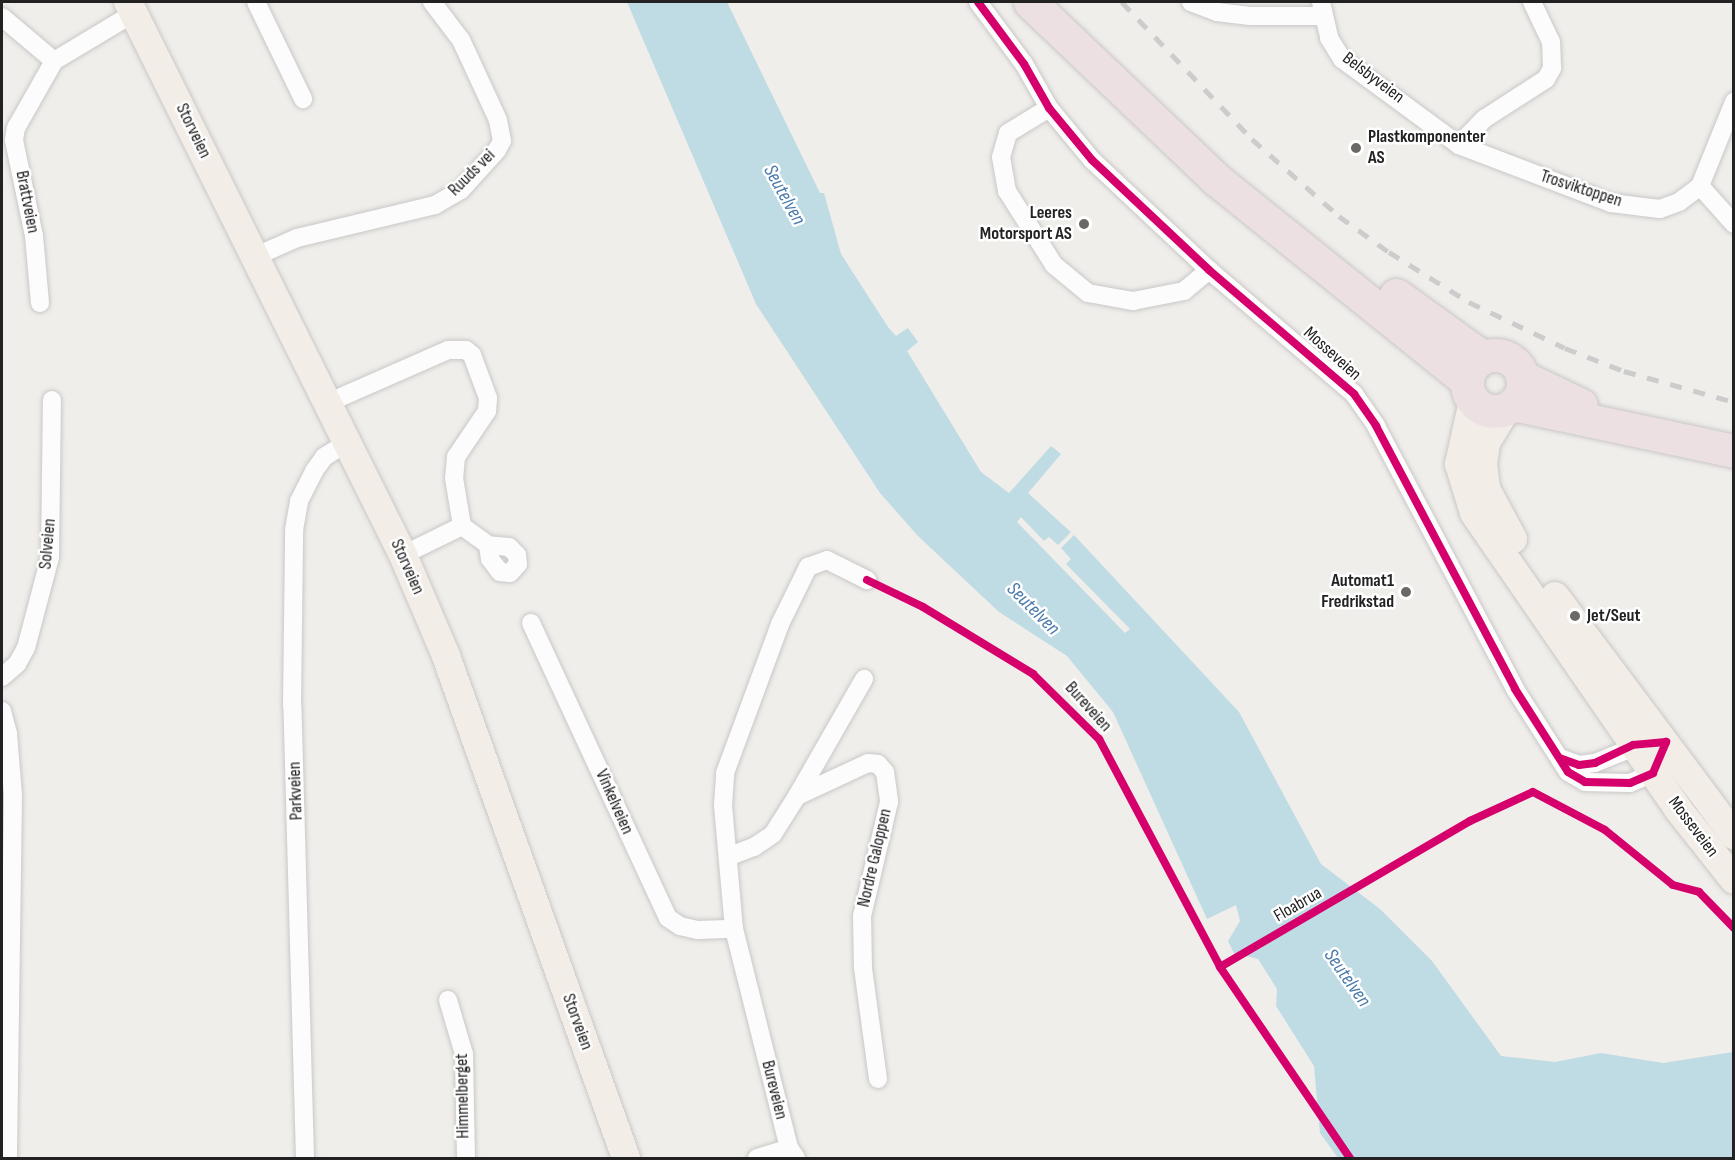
<!DOCTYPE html>
<html>
<head>
<meta charset="utf-8">
<style>
	body { margin:0 }
	#map { position:relative; width:1735px; height:1160px; overflow:hidden; background:#f0eeeb; font-family:"Sofia Sans Condensed",sans-serif }
	div>[style] { position:absolute }
	[style*='--x'] { left:calc(var(--x)*1px); top:calc(var(--y)*1px); width:calc(var(--w)*1px); rotate:calc(var(--a)*1deg) }
	.water>* { inset:0; background:#bfdbe3 }
	.pier>* { inset:0; background:#f0eeeb }
	.roads { filter:drop-shadow(0 0 2px #c9c8c7) drop-shadow(0 0 2px #c9c8c7) }
	.street>* { height:18px; margin:-9px; padding:0 9px; transform-origin:9px; border-radius:9px; background:#fdfcfc }
	.primary>* { height:28px; margin:-14px; padding:0 14px; transform-origin:14px; border-radius:14px; background:#f3ede7 }
	.highway>* { height:33px; margin:-16.5px; padding:0 16.5px; transform-origin:16.5px; border-radius:16.5px; background:#ece0e2 }
	.highway>.ring { margin:-16.5px; padding:0; box-sizing:content-box; background:none; border:33px solid #ece0e2; border-radius:50% }
	.rail>* { height:4.5px; margin-top:-2.25px; transform-origin:0; background:repeating-linear-gradient(90deg,#ccc 0 12px,transparent 0 24px) }
	.cycleway>* { height:8px; margin:-4px; padding:0 4px; transform-origin:4px; border-radius:4px; background:#d6006c }
	.dots>* { width:16px; height:16px; translate:-50% -50%; box-sizing:border-box; border:3px solid #fff; border-radius:50% }
	span { translate:-50% -50%; white-space:nowrap; text-align:center; line-height:1.15; -webkit-text-stroke:5px #fff; paint-order:stroke }
	.street-label { font-size:18px; color:#222 }
	.poi-label { font-size:18px; color:#222; font-weight:700 }
	.left { translate:0 -50%; text-align:left }
	.right { translate:-100% -50%; text-align:right }
	.water-label { font-size:20px; color:#4a7aab; font-style:italic }
	.frame { position:absolute; inset:0; border:3px solid #222; pointer-events:none }
</style>
</head>
<body>
<div id="map">
	<div class="water">
		<div style="clip-path:polygon(627px 2px,727px 2px,820px 193px,824px 193px,841px 254px,888px 327px,896px 336px,908px 328px,918px 342px,907px 351px,981px 472px,1009px 493px,1051px 446px,1061px 454px,1028px 493px,1074px 535px,1239px 712px,1321px 864px,1380px 909px,1432px 961px,1501px 1056px,1555px 1062px,1601px 1053px,1663px 1063px,1733px 1052px,1733px 1158px,1338px 1158px,1320px 1133px,1314px 1066px,1276px 1006px,1277px 989px,1258px 959px,1234px 953px,1228px 941px,1240px 921px,1236px 905px,1207px 919px,1113px 712px,1067px 656px,999px 612px,918px 536px,880px 493px,756px 304px)"></div>
	</div>
	<div class="pier">
		<div style="clip-path:polygon(1021px 517px,1044px 541px,1049px 537px,1058px 545px,1071px 532px,1074px 535px,1061px 548px,1071px 559px,1066px 564px,1130px 629px,1125px 633px,1017px 522px)"></div>
	</div>
	<div class="roads">
		<div class="street">
			<div style="--x:256;--y:2;--w:108;--a:64.1"></div>
			<div style="--x:978;--y:2;--w:77;--a:53.4"></div>
			<div style="--x:1024;--y:64;--w:51;--a:60.4"></div>
			<div style="--x:1049;--y:108;--w:67;--a:50.4"></div>
			<div style="--x:1092;--y:160;--w:161;--a:43.2"></div>
			<div style="--x:1209;--y:270;--w:191;--a:40.5"></div>
			<div style="--x:1354;--y:394;--w:39;--a:55"></div>
			<div style="--x:1376;--y:426;--w:297;--a:62.1"></div>
			<div style="--x:1515;--y:689;--w:98;--a:57.4"></div>
			<div style="--x:1568;--y:772;--w:20;--a:30"></div>
			<div style="--x:1585;--y:782;--w:45;--a:1.3"></div>
			<div style="--x:1630;--y:783;--w:25;--a:-23"></div>
			<div style="--x:1653;--y:773;--w:8;--a:-67"></div>
			<div style="--x:1191;--y:2;--w:28;--a:21"></div>
			<div style="--x:1217;--y:12;--w:33;--a:7"></div>
			<div style="--x:1250;--y:16;--w:72;--a:0"></div>
			<div style="--x:1321;--y:2;--w:37;--a:77"></div>
			<div style="--x:1329;--y:38;--w:25;--a:58"></div>
			<div style="--x:1342;--y:59;--w:145;--a:36.3"></div>
			<div style="--x:1459;--y:145;--w:163;--a:20.9"></div>
			<div style="--x:1611;--y:203;--w:49;--a:7"></div>
			<div style="--x:1660;--y:209;--w:20;--a:-20"></div>
			<div style="--x:1679;--y:202;--w:26;--a:-37"></div>
			<div style="--x:1700;--y:186;--w:91;--a:-68"></div>
			<div style="--x:2;--y:17;--w:68;--a:40.2"></div>
			<div style="--x:1049;--y:108;--w:48;--a:148.6"></div>
			<div style="--x:1008;--y:133;--w:25;--a:106"></div>
			<div style="--x:1001;--y:157;--w:35;--a:80"></div>
			<div style="--x:1007;--y:191;--w:88;--a:57.6"></div>
			<div style="--x:1054;--y:265;--w:44;--a:39.5"></div>
			<div style="--x:1088;--y:293;--w:46;--a:10.1"></div>
			<div style="--x:1133;--y:301;--w:52;--a:-11.1"></div>
			<div style="--x:1184;--y:291;--w:33;--a:-40"></div>
			<div style="--x:1459;--y:145;--w:36;--a:-46"></div>
			<div style="--x:1484;--y:119;--w:74;--a:-32.8"></div>
			<div style="--x:1546;--y:79;--w:13;--a:-61"></div>
			<div style="--x:1552;--y:68;--w:26;--a:-92"></div>
			<div style="--x:1551;--y:42;--w:44;--a:-115.4"></div>
			<div style="--x:1700;--y:186;--w:51;--a:48.2"></div>
			<div style="--x:254;--y:257;--w:47;--a:-23.8"></div>
			<div style="--x:297;--y:238;--w:142;--a:-13.4"></div>
			<div style="--x:435;--y:205;--w:30;--a:-30"></div>
			<div style="--x:461;--y:190;--w:54;--a:-48"></div>
			<div style="--x:497;--y:150;--w:10;--a:-61"></div>
			<div style="--x:502;--y:141;--w:21;--a:-101"></div>
			<div style="--x:498;--y:120;--w:88;--a:-114.8"></div>
			<div style="--x:461;--y:40;--w:48;--a:-127.3"></div>
			<div style="--x:40;--y:303;--w:67;--a:-95.1"></div>
			<div style="--x:34;--y:236;--w:98;--a:-101.8"></div>
			<div style="--x:14;--y:140;--w:12;--a:-81"></div>
			<div style="--x:16;--y:128;--w:77;--a:-60.4"></div>
			<div style="--x:54;--y:61;--w:93;--a:-31"></div>
			<div style="--x:341;--y:397;--w:117;--a:-23.7"></div>
			<div style="--x:448;--y:350;--w:18;--a:0"></div>
			<div style="--x:466;--y:350;--w:8;--a:40"></div>
			<div style="--x:472;--y:355;--w:46;--a:69.6"></div>
			<div style="--x:488;--y:398;--w:13;--a:94"></div>
			<div style="--x:487;--y:411;--w:55;--a:124"></div>
			<div style="--x:456;--y:457;--w:21;--a:95"></div>
			<div style="--x:454;--y:478;--w:49;--a:80.5"></div>
			<div style="--x:403;--y:555;--w:66;--a:-26.2"></div>
			<div style="--x:462;--y:526;--w:32;--a:36"></div>
			<div style="--x:488;--y:545;--w:14;--a:82"></div>
			<div style="--x:490;--y:559;--w:16;--a:52"></div>
			<div style="--x:500;--y:572;--w:10;--a:6"></div>
			<div style="--x:510;--y:573;--w:12;--a:-48"></div>
			<div style="--x:518;--y:564;--w:9;--a:-96"></div>
			<div style="--x:517;--y:555;--w:11;--a:-135"></div>
			<div style="--x:509;--y:547;--w:21;--a:-175"></div>
			<div style="--x:531;--y:623;--w:325;--a:65.1"></div>
			<div style="--x:668;--y:918;--w:14;--a:34"></div>
			<div style="--x:680;--y:926;--w:18;--a:13"></div>
			<div style="--x:698;--y:930;--w:36;--a:-2"></div>
			<div style="--x:2;--y:677;--w:20;--a:-41"></div>
			<div style="--x:17;--y:664;--w:18;--a:-61"></div>
			<div style="--x:26;--y:648;--w:94;--a:-75.2"></div>
			<div style="--x:50;--y:557;--w:157;--a:-89.3"></div>
			<div style="--x:2;--y:711;--w:24;--a:75"></div>
			<div style="--x:8;--y:734;--w:61;--a:85.3"></div>
			<div style="--x:13;--y:795;--w:363;--a:90.8"></div>
			<div style="--x:1560;--y:758;--w:20;--a:20"></div>
			<div style="--x:1579;--y:765;--w:16;--a:-7"></div>
			<div style="--x:1595;--y:763;--w:51;--a:-22"></div>
			<div style="--x:797;--y:796;--w:135;--a:-60.2"></div>
			<div style="--x:730;--y:856;--w:26;--a:-21"></div>
			<div style="--x:754;--y:847;--w:23;--a:-34"></div>
			<div style="--x:773;--y:834;--w:45;--a:-57.7"></div>
			<div style="--x:797;--y:796;--w:78;--a:-24.9"></div>
			<div style="--x:868;--y:763;--w:10;--a:6"></div>
			<div style="--x:878;--y:764;--w:11;--a:49"></div>
			<div style="--x:885;--y:772;--w:30;--a:82"></div>
			<div style="--x:889;--y:802;--w:117;--a:103.3"></div>
			<div style="--x:862;--y:916;--w:52;--a:88.9"></div>
			<div style="--x:863;--y:968;--w:112;--a:82.3"></div>
			<div style="--x:448;--y:1000;--w:56;--a:73.5"></div>
			<div style="--x:464;--y:1054;--w:104;--a:88.9"></div>
			<div style="--x:305;--y:1158;--w:452;--a:-91.6"></div>
			<div style="--x:292;--y:706;--w:176;--a:-89.3"></div>
			<div style="--x:294;--y:530;--w:29;--a:-80"></div>
			<div style="--x:299;--y:501;--w:34;--a:-63"></div>
			<div style="--x:314;--y:471;--w:17;--a:-54"></div>
			<div style="--x:324;--y:457;--w:26;--a:-32"></div>
			<div style="--x:757;--y:1158;--w:34;--a:-17"></div>
			<div style="--x:796;--y:1158;--w:12;--a:-125"></div>
			<div style="--x:789;--y:1148;--w:226;--a:-104.1"></div>
			<div style="--x:734;--y:929;--w:124;--a:-95.1"></div>
			<div style="--x:723;--y:805;--w:32;--a:-86"></div>
			<div style="--x:725;--y:773;--w:159;--a:-69.7"></div>
			<div style="--x:780;--y:624;--w:64;--a:-63.8"></div>
			<div style="--x:808;--y:567;--w:20;--a:-20"></div>
			<div style="--x:827;--y:560;--w:45;--a:26.6"></div>
		</div>
		<div class="primary">
			<div style="--x:128;--y:2;--w:618;--a:63.56"></div>
			<div style="--x:403;--y:555;--w:110;--a:66.9"></div>
			<div style="--x:446;--y:656;--w:533;--a:70.27"></div>
			<div style="--x:1473;--y:401;--w:65;--a:102.5"></div>
			<div style="--x:1459;--y:464;--w:51;--a:73"></div>
			<div style="--x:1474;--y:513;--w:359;--a:55.4"></div>
			<div style="--x:1678;--y:809;--w:90;--a:51.7"></div>
			<div style="--x:1507;--y:408;--w:41;--a:121"></div>
			<div style="--x:1486;--y:443;--w:21;--a:98"></div>
			<div style="--x:1483;--y:464;--w:25;--a:83"></div>
			<div style="--x:1486;--y:489;--w:57;--a:61.6"></div>
			<div style="--x:1555;--y:596;--w:299;--a:53.2"></div>
		</div>
		<div class="highway">
			<div style="--x:1030;--y:2;--w:258;--a:43.6"></div>
			<div style="--x:1217;--y:180;--w:319;--a:38.8"></div>
			<div style="--x:1396;--y:295;--w:106;--a:35.8"></div>
			<div class="ring" style="left:1467px;top:355px;width:23px;height:23px"></div>
			<div style="--x:1522;--y:377;--w:65;--a:25.4"></div>
			<div style="--x:1513;--y:404;--w:226;--a:12"></div>
		</div>
	</div>
	<div class="rail">
		<div style="--x:1122;--y:2;--w:189;--a:46.5"></div>
		<div style="--x:1252;--y:139;--w:116;--a:41.5"></div>
		<div style="--x:1339;--y:216;--w:62;--a:35.8"></div>
		<div style="--x:1389;--y:252;--w:94;--a:32"></div>
		<div style="--x:1469;--y:302;--w:106;--a:25.6"></div>
		<div style="--x:1565;--y:348;--w:63;--a:21.3"></div>
		<div style="--x:1624;--y:371;--w:114;--a:15.7"></div>
	</div>
	<div class="cycleway">
		<div style="--x:978;--y:2;--w:77;--a:53.4"></div>
		<div style="--x:1024;--y:64;--w:51;--a:60.4"></div>
		<div style="--x:1049;--y:108;--w:67;--a:50.4"></div>
		<div style="--x:1092;--y:160;--w:161;--a:43.2"></div>
		<div style="--x:1209;--y:270;--w:191;--a:40.5"></div>
		<div style="--x:1354;--y:394;--w:39;--a:55"></div>
		<div style="--x:1376;--y:426;--w:297;--a:62.1"></div>
		<div style="--x:1515;--y:689;--w:98;--a:57.4"></div>
		<div style="--x:1568;--y:772;--w:20;--a:30"></div>
		<div style="--x:1585;--y:782;--w:45;--a:1.3"></div>
		<div style="--x:1630;--y:783;--w:25;--a:-23"></div>
		<div style="--x:1653;--y:773;--w:34;--a:-67"></div>
		<div style="--x:1666;--y:742;--w:33;--a:175"></div>
		<div style="--x:1633;--y:745;--w:42;--a:154.7"></div>
		<div style="--x:1595;--y:763;--w:16;--a:173"></div>
		<div style="--x:1579;--y:765;--w:20;--a:-160"></div>
		<div style="--x:867;--y:580;--w:62;--a:25.7"></div>
		<div style="--x:923;--y:607;--w:129;--a:31.3"></div>
		<div style="--x:1033;--y:674;--w:93;--a:44.6"></div>
		<div style="--x:1099;--y:739;--w:258;--a:62"></div>
		<div style="--x:1220;--y:967;--w:231;--a:55.8"></div>
		<div style="--x:1220;--y:967;--w:290;--a:-30.3"></div>
		<div style="--x:1470;--y:821;--w:69;--a:-24.7"></div>
		<div style="--x:1533;--y:792;--w:81;--a:27.8"></div>
		<div style="--x:1605;--y:830;--w:87;--a:39"></div>
		<div style="--x:1673;--y:885;--w:27;--a:15"></div>
		<div style="--x:1699;--y:892;--w:50;--a:45.8"></div>
	</div>
	<div class="dots">
		<div style="left:1356px;top:148px;background:#6a6968"></div>
		<div style="left:1084px;top:224px;background:#6a6968"></div>
		<div style="left:1406px;top:592px;background:#6a6968"></div>
		<div style="left:1575px;top:616px;background:#6a6968"></div>
	</div>
	<div class="street-label">
		<span style="left:1373px;top:78px;rotate:37deg">Belsbyveien</span>
		<span style="left:193px;top:131px;rotate:64deg">Storveien</span>
		<span style="left:472px;top:173px;rotate:-45deg">Ruuds vei</span>
		<span style="left:1581px;top:189px;rotate:18deg">Trosviktoppen</span>
		<span style="left:27px;top:202px;rotate:79deg">Brattveien</span>
		<span style="left:1332px;top:354px;rotate:42deg">Mosseveien</span>
		<span style="left:48px;top:544px;rotate:-85deg">Solveien</span>
		<span style="left:407px;top:567px;rotate:66deg">Storveien</span>
		<span style="left:1088px;top:707px;rotate:48deg">Bureveien</span>
		<span style="left:296px;top:791px;rotate:-92deg">Parkveien</span>
		<span style="left:614px;top:802px;rotate:66deg">Vinkelveien</span>
		<span style="left:1693px;top:827px;rotate:53deg">Mosseveien</span>
		<span style="left:875px;top:858px;rotate:-77deg">Nordre Galoppen</span>
		<span style="left:1298px;top:905px;rotate:-30deg">Floabrua</span>
		<span style="left:577px;top:1022px;rotate:70deg">Storveien</span>
		<span style="left:774px;top:1090px;rotate:76deg">Bureveien</span>
		<span style="left:463px;top:1096px;rotate:-91deg">Himmelberget</span>
	</div>
	<div class="poi-label">
		<span class="left" style="left:1368px;top:148px">Plastkomponenter<br>AS</span>
		<span class="right" style="left:1072px;top:224px">Leeres<br>Motorsport AS</span>
		<span class="right" style="left:1394px;top:592px">Automat1<br>Fredrikstad</span>
		<span class="left" style="left:1587px;top:616px">Jet/Seut</span>
	</div>
	<div class="water-label">
		<span style="left:784px;top:195px;rotate:61deg">Seutelven</span>
		<span style="left:1033px;top:609px;rotate:45deg">Seutelven</span>
		<span style="left:1347px;top:978px;rotate:55deg">Seutelven</span>
	</div>
	<div class="frame"></div>
</div>
</body>
</html>
